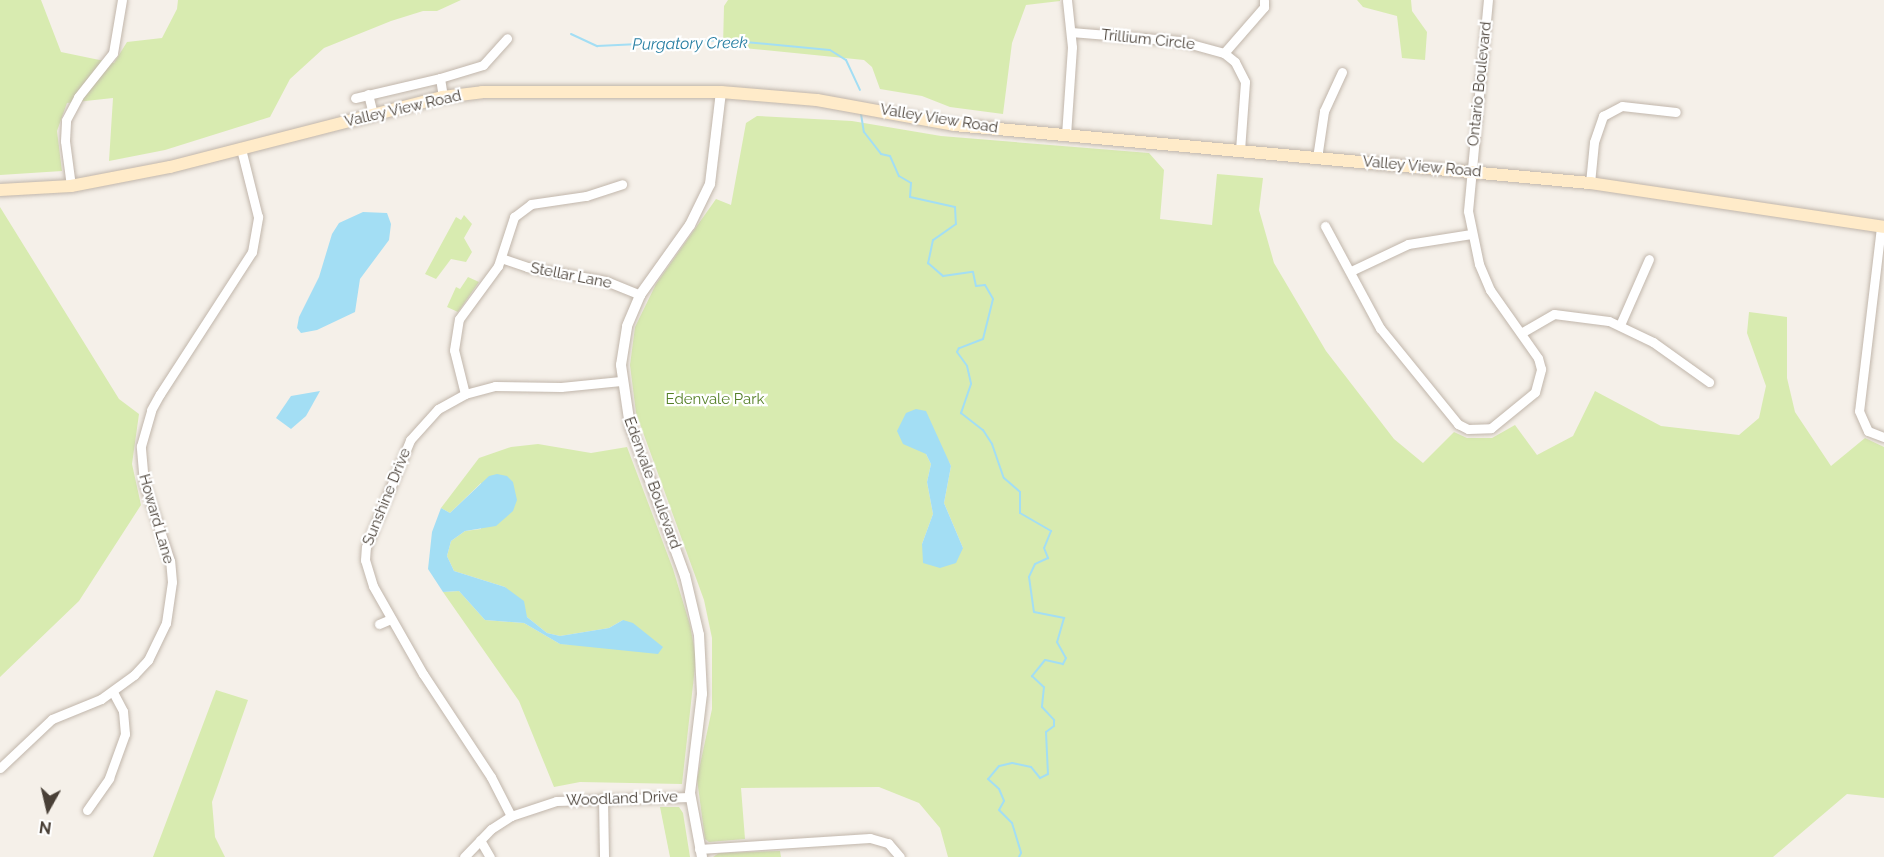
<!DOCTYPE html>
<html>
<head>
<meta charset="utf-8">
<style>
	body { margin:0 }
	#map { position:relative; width:1884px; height:857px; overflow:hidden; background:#f5f0e9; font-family:Raleway,sans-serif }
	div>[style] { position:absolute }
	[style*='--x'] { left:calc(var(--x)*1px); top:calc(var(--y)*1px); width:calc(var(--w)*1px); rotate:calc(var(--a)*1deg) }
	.green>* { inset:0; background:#d8ebb0 }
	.water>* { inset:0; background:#a3def4 }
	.stream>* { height:2px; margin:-1px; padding:0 1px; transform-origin:1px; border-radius:1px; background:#a3def4 }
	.roads { filter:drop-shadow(0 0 2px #c1b6ab) drop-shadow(0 0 2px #c1b6ab) }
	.minor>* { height:9px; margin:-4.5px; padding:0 4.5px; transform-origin:4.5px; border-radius:4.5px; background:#fff }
	.tertiary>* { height:10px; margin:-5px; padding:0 5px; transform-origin:5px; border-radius:5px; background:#fff }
	.secondary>* { height:12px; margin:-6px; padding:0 6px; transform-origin:6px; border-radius:6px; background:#ffebc9 }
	span { translate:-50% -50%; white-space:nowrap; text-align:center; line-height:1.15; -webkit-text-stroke:4.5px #fff; paint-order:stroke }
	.street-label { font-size:15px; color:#494037 }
	.park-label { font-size:15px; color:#547f27 }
	.water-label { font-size:16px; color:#267ea2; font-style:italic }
	.north { position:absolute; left:18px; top:779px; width:60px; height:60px; -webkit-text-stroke:4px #fff; paint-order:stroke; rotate:188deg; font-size:16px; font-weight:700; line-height:24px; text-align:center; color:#494037 }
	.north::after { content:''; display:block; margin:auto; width:21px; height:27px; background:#494037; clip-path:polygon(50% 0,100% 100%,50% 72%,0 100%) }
</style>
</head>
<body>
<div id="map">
	<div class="green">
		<div style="clip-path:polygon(0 0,41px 0,61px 52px,114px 63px,127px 42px,162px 38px,177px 9px,178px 0,461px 0,437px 11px,423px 11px,391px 21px,324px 48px,290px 79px,270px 117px,165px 150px,109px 161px,113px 98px,67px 103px,57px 131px,62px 171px,0 175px)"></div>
		<div style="clip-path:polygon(728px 0,1060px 0,1060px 1px,1026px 5px,1012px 43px,1003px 114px,950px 107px,922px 96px,880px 89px,872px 67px,864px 60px,723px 46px,724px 6px)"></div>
		<div style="clip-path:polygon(1357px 0,1411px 0,1412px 11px,1427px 32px,1425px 60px,1402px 58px,1397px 16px,1363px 7px)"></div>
		<div style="clip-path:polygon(evenodd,757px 116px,852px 121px,941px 136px,1149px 153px,1164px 170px,1160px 219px,1212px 225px,1217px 174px,1263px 178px,1259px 210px,1274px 263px,1326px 351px,1394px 439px,1423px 463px,1454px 432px,1467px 438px,1492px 438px,1515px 425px,1537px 455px,1573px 436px,1595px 391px,1661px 426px,1739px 435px,1759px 418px,1766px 386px,1747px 333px,1749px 312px,1787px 317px,1787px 378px,1795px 412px,1831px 466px,1865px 438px,1884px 447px,1884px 798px,1847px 794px,1773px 857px,948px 857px,940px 828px,919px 803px,879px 787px,741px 788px,745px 839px,709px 842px,705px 839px,697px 779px,712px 709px,712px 638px,704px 600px,636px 413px,630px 365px,635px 327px,656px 284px,716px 199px,731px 205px,746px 123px,757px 116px,941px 447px,951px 466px,944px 503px,963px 548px,922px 544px,933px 514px,927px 482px,931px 464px,926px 454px,941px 447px)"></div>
		<div style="clip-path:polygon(0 207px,119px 399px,139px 414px,132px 464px,141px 505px,79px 601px,0 677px)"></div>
		<div style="clip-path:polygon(464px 215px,472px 224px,464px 238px,472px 252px,466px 262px,451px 259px,436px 279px,425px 274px,456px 217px,461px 220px)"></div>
		<div style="clip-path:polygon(468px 277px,479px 282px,458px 312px,447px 307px,456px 287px,460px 289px)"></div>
		<div style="clip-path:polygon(538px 444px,591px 453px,627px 447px,673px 569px,690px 625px,696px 658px,682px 784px,580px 782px,554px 787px,519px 701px,443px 592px,459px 591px,485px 620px,524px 623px,560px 644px,609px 646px,623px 620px,609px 628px,560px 636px,547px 633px,527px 617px,505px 587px,454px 571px,447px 556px,451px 541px,465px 531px,481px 529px,481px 483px,450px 513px,441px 508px,479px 458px,511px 447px)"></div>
		<div style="clip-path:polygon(216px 690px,248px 700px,212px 802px,215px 837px,225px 857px,153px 857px)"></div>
		<div style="clip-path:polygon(660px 807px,679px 807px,683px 813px,690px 857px,670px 857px)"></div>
		<div style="clip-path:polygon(780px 851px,781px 857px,713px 857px,719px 853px)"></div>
	</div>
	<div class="water">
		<div style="clip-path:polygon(363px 212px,387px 213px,391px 224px,389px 240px,360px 279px,355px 312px,317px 330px,301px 333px,297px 328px,299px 317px,319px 277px,332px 234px,339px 223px)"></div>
		<div style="clip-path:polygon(320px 391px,306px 416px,291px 429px,276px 418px,291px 396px)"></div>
		<div style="clip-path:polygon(916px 409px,926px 411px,951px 466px,944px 503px,963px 548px,956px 563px,940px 568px,923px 563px,922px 544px,933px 514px,927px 482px,931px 464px,926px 454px,903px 444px,897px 431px,906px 413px)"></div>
		<div style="clip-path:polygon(497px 474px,507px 476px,513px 482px,517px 500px,513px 511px,496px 526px,465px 531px,451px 541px,447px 556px,454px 571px,505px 587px,524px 601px,527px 617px,547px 633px,560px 636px,609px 628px,623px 620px,633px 623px,663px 647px,658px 654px,560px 644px,524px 623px,485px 620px,459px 591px,443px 592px,428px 569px,432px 532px,441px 508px,450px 513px,489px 476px)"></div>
	</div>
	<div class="stream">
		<div style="--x:571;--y:34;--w:29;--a:25"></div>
		<div style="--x:597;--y:46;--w:126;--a:-2.7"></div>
		<div style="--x:723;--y:40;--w:107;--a:5.3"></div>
		<div style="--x:830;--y:50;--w:19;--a:32"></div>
		<div style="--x:846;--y:60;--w:33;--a:65"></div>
		<div style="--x:861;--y:114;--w:18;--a:81"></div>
		<div style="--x:864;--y:132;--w:28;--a:52"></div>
		<div style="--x:881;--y:154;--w:9;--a:13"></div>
		<div style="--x:890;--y:156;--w:22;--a:66"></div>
		<div style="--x:899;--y:176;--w:14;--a:30"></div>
		<div style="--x:911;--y:183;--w:14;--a:94"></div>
		<div style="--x:910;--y:197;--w:46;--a:12.5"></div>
		<div style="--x:955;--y:207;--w:17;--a:87"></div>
		<div style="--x:956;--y:224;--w:28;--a:145"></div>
		<div style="--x:933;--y:240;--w:24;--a:102"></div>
		<div style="--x:928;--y:263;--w:20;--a:41"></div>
		<div style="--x:943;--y:276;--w:30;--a:-8"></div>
		<div style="--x:973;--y:272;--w:14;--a:78"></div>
		<div style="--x:976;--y:286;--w:9;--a:-6"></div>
		<div style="--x:985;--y:285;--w:16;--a:60"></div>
		<div style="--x:993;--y:299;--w:41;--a:104"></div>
		<div style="--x:983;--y:339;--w:26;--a:159"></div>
		<div style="--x:959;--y:348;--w:4;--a:117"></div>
		<div style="--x:957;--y:352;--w:17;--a:54"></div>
		<div style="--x:967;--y:366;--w:18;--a:77"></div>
		<div style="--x:971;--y:384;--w:31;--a:109"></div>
		<div style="--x:961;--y:413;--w:28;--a:38"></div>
		<div style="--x:983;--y:430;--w:17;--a:57"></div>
		<div style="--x:992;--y:444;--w:36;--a:71"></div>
		<div style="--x:1004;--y:478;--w:21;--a:41"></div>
		<div style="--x:1020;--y:492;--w:21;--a:90"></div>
		<div style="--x:1020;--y:513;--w:36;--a:30"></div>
		<div style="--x:1051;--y:531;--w:18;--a:112"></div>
		<div style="--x:1044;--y:548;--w:11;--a:68"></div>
		<div style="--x:1048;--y:558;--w:14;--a:155"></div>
		<div style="--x:1035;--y:564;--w:14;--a:115"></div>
		<div style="--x:1029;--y:577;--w:35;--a:82"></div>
		<div style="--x:1034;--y:612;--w:31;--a:11"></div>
		<div style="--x:1064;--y:618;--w:25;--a:106"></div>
		<div style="--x:1057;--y:642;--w:18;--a:61"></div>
		<div style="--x:1066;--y:658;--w:7;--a:117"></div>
		<div style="--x:1063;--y:664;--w:18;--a:-167"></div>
		<div style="--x:1045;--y:660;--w:21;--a:129"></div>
		<div style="--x:1032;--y:676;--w:16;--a:43"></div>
		<div style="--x:1044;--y:687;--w:20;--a:96"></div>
		<div style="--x:1042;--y:707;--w:18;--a:47"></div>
		<div style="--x:1054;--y:720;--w:6;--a:90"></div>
		<div style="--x:1054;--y:726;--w:10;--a:143"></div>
		<div style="--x:1046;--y:732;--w:42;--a:87.3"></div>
		<div style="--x:1048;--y:774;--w:9;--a:153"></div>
		<div style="--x:1040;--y:778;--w:14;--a:-129"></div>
		<div style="--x:1031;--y:767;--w:19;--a:-168"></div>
		<div style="--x:1012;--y:763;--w:13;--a:167"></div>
		<div style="--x:999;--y:766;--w:17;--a:130"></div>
		<div style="--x:988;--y:779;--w:15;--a:42"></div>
		<div style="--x:999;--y:789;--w:13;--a:67"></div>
		<div style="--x:1004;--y:801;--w:10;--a:119"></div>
		<div style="--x:999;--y:810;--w:18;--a:45"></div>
		<div style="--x:1012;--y:823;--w:31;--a:73"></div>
		<div style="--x:1021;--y:853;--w:4;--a:117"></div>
	</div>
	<div class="roads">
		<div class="minor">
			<div style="--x:1071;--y:32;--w:109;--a:4.7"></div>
			<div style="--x:1180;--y:41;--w:46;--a:15.3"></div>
			<div style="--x:1224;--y:53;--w:14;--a:39"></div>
			<div style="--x:1235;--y:62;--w:22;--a:63"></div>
			<div style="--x:1245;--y:82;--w:68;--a:94.2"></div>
			<div style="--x:1224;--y:53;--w:61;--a:-49"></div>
			<div style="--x:1264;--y:7;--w:7;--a:-90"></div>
			<div style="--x:368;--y:94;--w:21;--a:76"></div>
			<div style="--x:443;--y:97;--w:19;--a:-99"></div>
			<div style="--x:440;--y:78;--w:45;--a:-16.8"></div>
			<div style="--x:483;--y:65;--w:36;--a:-48"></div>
			<div style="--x:355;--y:98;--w:87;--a:-13.2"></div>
			<div style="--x:1066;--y:135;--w:88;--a:-86.1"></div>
			<div style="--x:1072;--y:47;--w:47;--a:-96.1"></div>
			<div style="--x:1317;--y:158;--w:48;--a:-81.5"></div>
			<div style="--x:1324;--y:111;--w:43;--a:-65.2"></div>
			<div style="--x:1590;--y:183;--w:41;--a:-84.4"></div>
			<div style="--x:1594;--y:142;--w:28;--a:-71"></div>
			<div style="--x:1603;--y:116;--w:21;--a:-28"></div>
			<div style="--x:1622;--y:106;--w:54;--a:6.3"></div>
			<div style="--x:71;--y:186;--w:45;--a:-97.6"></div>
			<div style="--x:65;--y:141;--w:21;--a:-87"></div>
			<div style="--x:66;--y:120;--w:26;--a:-62"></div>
			<div style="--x:78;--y:97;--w:56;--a:-51.5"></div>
			<div style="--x:113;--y:53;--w:54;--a:-80.4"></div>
			<div style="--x:1325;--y:226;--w:116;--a:61.7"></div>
			<div style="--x:1380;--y:328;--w:124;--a:50.9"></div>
			<div style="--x:1458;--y:424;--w:11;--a:27"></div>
			<div style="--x:1468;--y:429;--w:23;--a:-2"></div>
			<div style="--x:1491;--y:428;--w:57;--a:-39.3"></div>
			<div style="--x:1535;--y:392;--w:24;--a:-75"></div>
			<div style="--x:1541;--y:369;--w:11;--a:-105"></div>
			<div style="--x:1538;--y:358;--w:83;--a:-125.2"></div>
			<div style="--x:1490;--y:290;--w:28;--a:-113"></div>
			<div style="--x:1479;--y:264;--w:54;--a:-101.7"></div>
			<div style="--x:1468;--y:211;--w:212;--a:-84.6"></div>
			<div style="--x:1881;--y:227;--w:185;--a:96.8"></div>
			<div style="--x:1859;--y:411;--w:22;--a:66"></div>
			<div style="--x:1868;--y:431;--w:17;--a:21"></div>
			<div style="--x:501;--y:258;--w:28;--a:19"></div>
			<div style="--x:527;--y:267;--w:80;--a:10"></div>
			<div style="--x:606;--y:281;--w:37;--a:22"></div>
			<div style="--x:1351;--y:271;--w:63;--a:-25.3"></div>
			<div style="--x:1408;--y:244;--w:64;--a:-9"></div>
			<div style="--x:1620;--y:325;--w:72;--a:-66.3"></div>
			<div style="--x:1521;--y:333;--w:38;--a:-30"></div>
			<div style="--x:1554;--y:314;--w:55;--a:7.3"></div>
			<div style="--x:1609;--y:321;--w:49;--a:25.5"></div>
			<div style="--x:1653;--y:342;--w:69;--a:35.5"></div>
			<div style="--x:465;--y:394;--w:45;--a:-104"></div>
			<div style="--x:454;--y:350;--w:31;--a:-81"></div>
			<div style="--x:459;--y:319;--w:66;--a:-53.7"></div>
			<div style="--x:498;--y:266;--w:52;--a:-71.9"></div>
			<div style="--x:514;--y:217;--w:21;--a:-37"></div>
			<div style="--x:531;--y:204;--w:56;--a:-8.3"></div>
			<div style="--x:586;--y:196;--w:38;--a:-18"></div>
			<div style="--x:379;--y:624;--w:13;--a:-23"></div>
			<div style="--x:0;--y:768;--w:71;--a:-43.3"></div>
			<div style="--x:52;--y:719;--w:53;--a:-22.2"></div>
			<div style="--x:101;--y:699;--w:41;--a:-36"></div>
			<div style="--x:134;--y:675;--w:21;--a:-47"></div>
			<div style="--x:148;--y:660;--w:41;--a:-64.1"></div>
			<div style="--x:166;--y:623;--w:41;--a:-81.7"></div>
			<div style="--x:172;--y:582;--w:21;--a:-95"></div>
			<div style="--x:170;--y:561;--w:82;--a:-108.4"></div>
			<div style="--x:144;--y:483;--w:37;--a:-95"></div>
			<div style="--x:141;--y:446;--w:37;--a:-74"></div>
			<div style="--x:151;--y:410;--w:18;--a:-61"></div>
			<div style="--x:160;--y:394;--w:169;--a:-57.1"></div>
			<div style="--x:252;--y:252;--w:36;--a:-80"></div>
			<div style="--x:258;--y:217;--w:70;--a:-104"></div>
			<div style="--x:603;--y:798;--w:59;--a:89"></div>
			<div style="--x:87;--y:810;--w:39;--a:-55"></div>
			<div style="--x:109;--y:778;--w:47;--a:-70"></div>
			<div style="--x:125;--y:734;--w:23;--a:-95"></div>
			<div style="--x:123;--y:711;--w:21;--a:-118"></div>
			<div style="--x:511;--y:816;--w:44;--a:-117.1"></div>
			<div style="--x:491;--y:777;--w:123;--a:-123.4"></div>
			<div style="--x:423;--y:674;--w:101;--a:-119.6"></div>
			<div style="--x:373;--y:586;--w:27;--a:-107"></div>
			<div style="--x:365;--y:560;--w:13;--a:-86"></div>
			<div style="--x:366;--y:547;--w:116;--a:-67.6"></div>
			<div style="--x:410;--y:440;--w:42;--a:-47.9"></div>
			<div style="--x:438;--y:409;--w:31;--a:-29"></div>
			<div style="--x:465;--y:394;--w:31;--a:-15"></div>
			<div style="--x:495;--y:386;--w:66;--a:0.9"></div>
			<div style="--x:561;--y:387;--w:60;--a:-5.7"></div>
			<div style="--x:480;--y:840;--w:20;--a:60"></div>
			<div style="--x:699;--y:849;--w:171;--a:-3.7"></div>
			<div style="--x:870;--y:838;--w:19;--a:16"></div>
			<div style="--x:888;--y:843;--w:18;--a:49"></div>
			<div style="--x:464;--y:857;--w:39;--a:-46"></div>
			<div style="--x:491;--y:829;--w:24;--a:-33"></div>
			<div style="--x:511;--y:816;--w:47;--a:-18.4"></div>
			<div style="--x:556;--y:801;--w:134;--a:-1.7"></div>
		</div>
		<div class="tertiary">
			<div style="--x:702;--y:857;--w:65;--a:-100.6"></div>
			<div style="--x:690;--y:793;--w:100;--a:-83.1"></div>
			<div style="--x:702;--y:694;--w:59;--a:-92.9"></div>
			<div style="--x:699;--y:635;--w:61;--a:-103.3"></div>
			<div style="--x:685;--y:576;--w:160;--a:-110.1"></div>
			<div style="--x:630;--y:426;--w:62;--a:-98.4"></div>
			<div style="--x:621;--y:365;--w:39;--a:-81"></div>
			<div style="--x:627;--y:326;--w:34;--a:-67"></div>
			<div style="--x:640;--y:295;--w:86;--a:-54.5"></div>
			<div style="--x:690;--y:225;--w:46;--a:-64"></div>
			<div style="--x:710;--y:184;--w:93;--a:-83.2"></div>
		</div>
		<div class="secondary">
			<div style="--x:0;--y:190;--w:71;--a:-3.2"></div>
			<div style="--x:71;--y:186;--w:101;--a:-10.9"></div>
			<div style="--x:170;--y:167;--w:282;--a:-14.4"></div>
			<div style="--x:443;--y:97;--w:39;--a:-7"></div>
			<div style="--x:482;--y:92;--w:239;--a:0"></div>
			<div style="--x:721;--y:92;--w:96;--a:4.8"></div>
			<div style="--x:817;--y:100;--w:139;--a:10.3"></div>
			<div style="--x:954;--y:125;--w:639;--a:5.21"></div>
			<div style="--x:1590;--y:183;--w:297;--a:8.5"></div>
		</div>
	</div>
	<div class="street-label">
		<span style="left:1148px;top:40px;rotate:6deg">Trillium Circle</span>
		<span style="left:1480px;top:84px;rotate:-84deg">Ontario Boulevard</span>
		<span style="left:403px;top:109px;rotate:-13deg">Valley View Road</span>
		<span style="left:939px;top:119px;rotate:9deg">Valley View Road</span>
		<span style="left:1422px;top:167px;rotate:5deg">Valley View Road</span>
		<span style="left:571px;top:276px;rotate:11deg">Stellar Lane</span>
		<span style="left:652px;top:483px;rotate:70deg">Edenvale Boulevard</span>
		<span style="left:387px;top:497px;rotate:-68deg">Sunshine Drive</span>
		<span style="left:156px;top:519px;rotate:74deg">Howard Lane</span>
		<span style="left:622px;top:799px;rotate:-2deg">Woodland Drive</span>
	</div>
	<div class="park-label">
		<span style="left:715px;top:400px">Edenvale Park</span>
	</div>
	<div class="water-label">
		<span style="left:690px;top:44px;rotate:-1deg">Purgatory Creek</span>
	</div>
	<div class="north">N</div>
</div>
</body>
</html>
